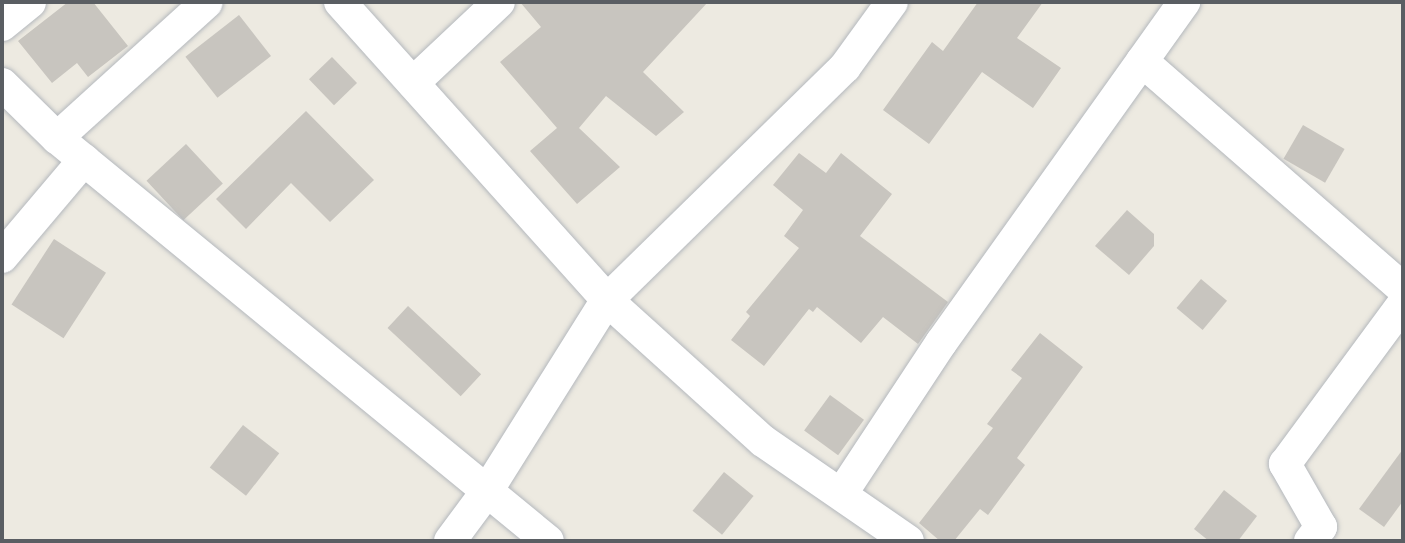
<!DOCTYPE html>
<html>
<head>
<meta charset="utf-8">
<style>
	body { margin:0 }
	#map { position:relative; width:1405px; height:543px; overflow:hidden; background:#edeae1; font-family:Mulish,sans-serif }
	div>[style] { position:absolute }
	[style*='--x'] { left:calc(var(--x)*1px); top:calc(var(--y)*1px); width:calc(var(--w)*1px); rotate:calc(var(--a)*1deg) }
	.building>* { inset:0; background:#c8c5bf; transform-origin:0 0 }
	.roads { filter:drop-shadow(0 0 2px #b4b8bd) drop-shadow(0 0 2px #b4b8bd) }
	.minor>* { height:32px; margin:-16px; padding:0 16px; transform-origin:16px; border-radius:16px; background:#fff }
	span { translate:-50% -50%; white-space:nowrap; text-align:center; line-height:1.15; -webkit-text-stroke:5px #fff; paint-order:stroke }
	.frame { position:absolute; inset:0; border:4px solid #5a5e63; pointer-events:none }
</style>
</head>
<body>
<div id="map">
	<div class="building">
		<div style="clip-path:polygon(68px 2px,93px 2px,128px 46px,88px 77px,77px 63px,52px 83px,18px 41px)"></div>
		<div style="clip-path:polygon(520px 2px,708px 2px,643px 72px,684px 112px,656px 136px,606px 96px,579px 128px,620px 167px,577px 204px,530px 151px,557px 128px,500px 62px,541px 27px)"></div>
		<div style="clip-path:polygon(978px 2px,1043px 2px,1017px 38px,1061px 68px,1033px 108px,982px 72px,929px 144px,883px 110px,932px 42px,943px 51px)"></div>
		<div style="left:239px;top:15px;width:52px;height:68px;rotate:52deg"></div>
		<div style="left:332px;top:57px;width:36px;height:32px;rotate:46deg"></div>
		<div style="clip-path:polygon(306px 111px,374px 180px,330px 222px,291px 183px,246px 229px,216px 199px)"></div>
		<div style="left:1303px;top:125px;width:48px;height:39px;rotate:30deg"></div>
		<div style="left:186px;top:144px;width:54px;height:54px;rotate:47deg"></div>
		<div style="clip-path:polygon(799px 153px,826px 173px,841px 153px,892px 194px,860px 236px,948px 302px,918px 344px,883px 317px,861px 343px,817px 307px,813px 312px,809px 309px,764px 366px,731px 340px,750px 316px,746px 312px,799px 248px,784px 236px,803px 210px,773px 185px)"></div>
		<div style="clip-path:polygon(1127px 210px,1154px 234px,1154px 246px,1129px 275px,1095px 246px)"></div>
		<div style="left:54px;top:239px;width:62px;height:78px;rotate:33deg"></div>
		<div style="left:1201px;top:279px;width:34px;height:38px;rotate:40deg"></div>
		<div style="left:408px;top:306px;width:100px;height:30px;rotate:43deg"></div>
		<div style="clip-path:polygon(1040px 333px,1083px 367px,1017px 458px,1025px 465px,988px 515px,980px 509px,954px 541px,940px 541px,919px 523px,993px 428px,987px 424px,1022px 378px,1011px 370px)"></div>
		<div style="left:830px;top:395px;width:42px;height:44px;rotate:36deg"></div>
		<div style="left:243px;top:425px;width:46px;height:54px;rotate:38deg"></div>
		<div style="clip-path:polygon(1403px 449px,1403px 501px,1384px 527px,1359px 509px)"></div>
		<div style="left:724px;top:472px;width:38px;height:50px;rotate:39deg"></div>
		<div style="clip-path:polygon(1224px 490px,1257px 516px,1238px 541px,1209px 541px,1194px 529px)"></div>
	</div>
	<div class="roads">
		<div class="minor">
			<div style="--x:340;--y:2;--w:400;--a:48.1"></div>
			<div style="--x:607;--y:300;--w:210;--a:42.1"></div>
			<div style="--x:763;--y:441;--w:176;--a:34.6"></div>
			<div style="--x:2;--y:25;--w:36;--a:-39"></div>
			<div style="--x:1142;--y:61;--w:347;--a:41.1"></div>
			<div style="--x:413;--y:83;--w:118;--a:-43.3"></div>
			<div style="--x:2;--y:84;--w:77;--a:44.5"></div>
			<div style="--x:57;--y:138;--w:635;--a:39.38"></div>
			<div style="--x:57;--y:138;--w:202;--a:-42.2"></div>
			<div style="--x:2;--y:257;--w:127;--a:-49.8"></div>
			<div style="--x:842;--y:493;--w:180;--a:-56.6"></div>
			<div style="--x:941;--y:343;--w:419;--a:-54.5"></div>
			<div style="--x:450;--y:541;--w:62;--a:-53.5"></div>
			<div style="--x:487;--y:491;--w:226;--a:-57.9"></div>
			<div style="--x:607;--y:300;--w:333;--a:-44.4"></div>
			<div style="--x:845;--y:67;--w:80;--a:-54.1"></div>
			<div style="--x:1310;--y:541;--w:18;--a:-52"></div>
			<div style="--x:1321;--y:527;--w:73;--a:-119.7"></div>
			<div style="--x:1285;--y:464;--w:199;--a:-53.6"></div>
		</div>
	</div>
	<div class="frame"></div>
</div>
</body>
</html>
